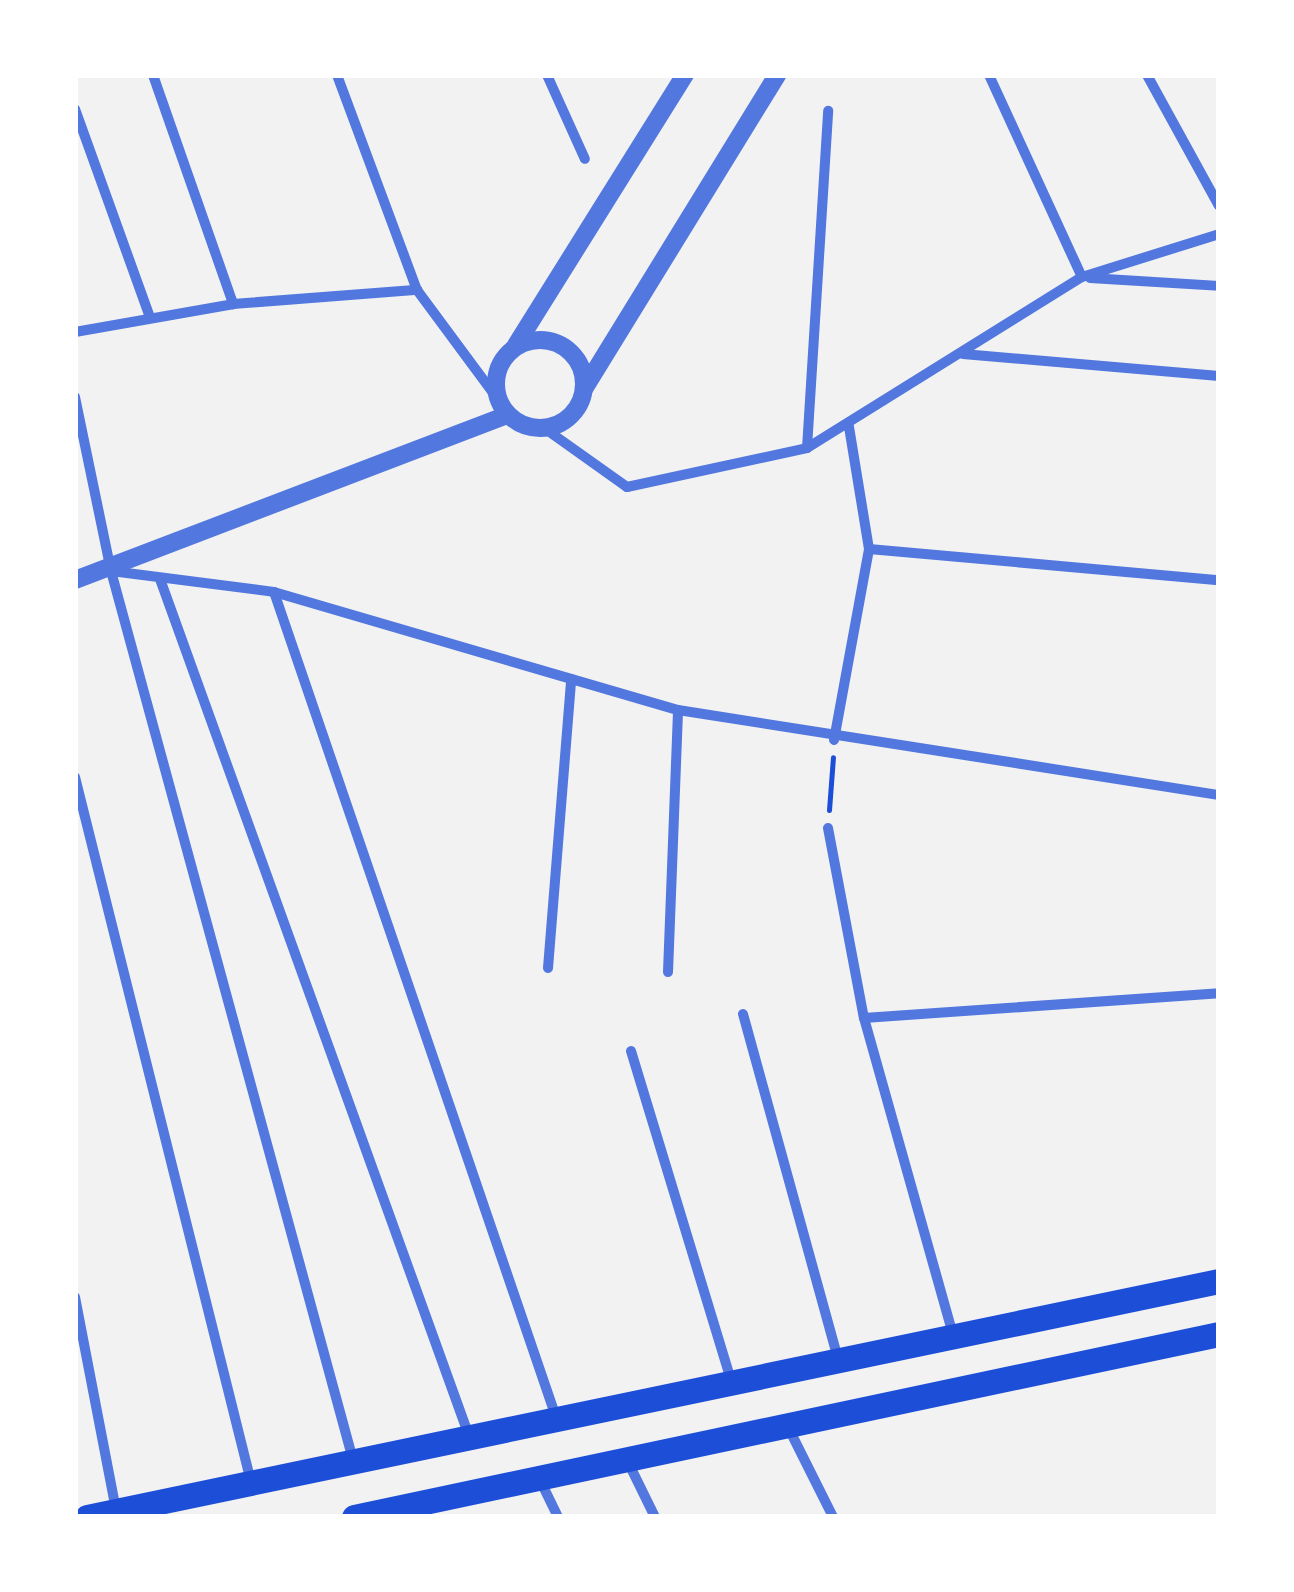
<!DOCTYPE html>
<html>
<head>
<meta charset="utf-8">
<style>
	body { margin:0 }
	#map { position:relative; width:1294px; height:1592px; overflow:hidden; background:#f2f2f2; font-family:Cabin,sans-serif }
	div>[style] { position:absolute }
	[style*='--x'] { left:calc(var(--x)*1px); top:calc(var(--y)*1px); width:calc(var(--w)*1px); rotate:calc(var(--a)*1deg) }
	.path>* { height:5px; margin:-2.5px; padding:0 2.5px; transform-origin:2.5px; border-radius:2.5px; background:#1d4ed8 }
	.minor>* { height:10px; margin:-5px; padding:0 5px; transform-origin:5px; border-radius:5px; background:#5277de }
	.tertiary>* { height:18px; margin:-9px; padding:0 9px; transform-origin:9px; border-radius:9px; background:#5277de }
	.tertiary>.ring { margin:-9px; padding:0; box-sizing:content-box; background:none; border:18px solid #5277de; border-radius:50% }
	.primary>* { height:25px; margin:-12.5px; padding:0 12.5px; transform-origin:12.5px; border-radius:12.5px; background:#1d4ed8 }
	span { translate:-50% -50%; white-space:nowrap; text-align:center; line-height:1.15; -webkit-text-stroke:8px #fff; paint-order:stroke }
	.frame { position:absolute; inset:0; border:78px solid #fff; pointer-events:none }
</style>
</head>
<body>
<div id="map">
	<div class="path">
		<div style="--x:829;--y:810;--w:53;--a:-85.7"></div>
	</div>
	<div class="minor">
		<div style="--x:153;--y:75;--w:243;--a:70.7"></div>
		<div style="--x:337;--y:75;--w:229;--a:69.6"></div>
		<div style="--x:547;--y:75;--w:92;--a:65.7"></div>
		<div style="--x:989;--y:75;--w:222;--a:65.3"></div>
		<div style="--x:1147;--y:75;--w:149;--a:61.2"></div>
		<div style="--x:75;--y:109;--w:221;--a:70.2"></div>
		<div style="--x:1090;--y:278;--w:129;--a:3.5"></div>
		<div style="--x:75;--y:332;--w:160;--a:-10"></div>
		<div style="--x:233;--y:304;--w:185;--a:-4.4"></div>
		<div style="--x:417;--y:290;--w:134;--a:53.5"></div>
		<div style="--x:963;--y:354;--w:257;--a:4.9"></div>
		<div style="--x:75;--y:397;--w:178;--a:78.3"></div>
		<div style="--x:111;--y:571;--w:921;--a:74.77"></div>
		<div style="--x:544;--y:428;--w:102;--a:35.4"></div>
		<div style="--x:627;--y:487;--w:184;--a:-12.2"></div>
		<div style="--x:807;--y:448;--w:324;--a:-31.9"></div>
		<div style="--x:1082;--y:277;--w:144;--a:-17.4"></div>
		<div style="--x:807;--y:448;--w:338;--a:-86.4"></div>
		<div style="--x:869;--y:549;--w:351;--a:5.1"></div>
		<div style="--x:111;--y:571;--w:164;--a:7.3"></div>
		<div style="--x:274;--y:592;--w:421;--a:16.3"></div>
		<div style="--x:678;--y:710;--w:548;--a:8.93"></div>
		<div style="--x:160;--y:579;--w:911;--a:70.17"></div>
		<div style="--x:274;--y:592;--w:872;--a:71.13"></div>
		<div style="--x:834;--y:740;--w:194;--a:-79.6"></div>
		<div style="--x:869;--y:549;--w:124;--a:-99.3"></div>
		<div style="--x:75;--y:777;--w:727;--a:75.98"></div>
		<div style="--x:828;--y:828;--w:193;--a:79.3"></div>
		<div style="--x:864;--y:1018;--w:328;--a:74.3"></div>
		<div style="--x:548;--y:968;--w:290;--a:-85.4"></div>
		<div style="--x:668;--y:972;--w:262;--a:-87.8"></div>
		<div style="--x:743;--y:1014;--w:357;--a:74.6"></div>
		<div style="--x:864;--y:1018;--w:356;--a:-4"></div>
		<div style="--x:631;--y:1051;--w:344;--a:73.1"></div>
		<div style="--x:75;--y:1297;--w:217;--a:79.1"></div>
		<div style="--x:789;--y:1429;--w:98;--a:63.4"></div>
		<div style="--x:628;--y:1462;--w:61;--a:63.9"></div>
		<div style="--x:539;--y:1478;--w:43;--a:64"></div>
	</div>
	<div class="tertiary">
		<div class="ring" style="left:496px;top:340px;width:70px;height:70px"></div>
		<div style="--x:516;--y:345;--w:319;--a:-58"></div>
		<div style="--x:584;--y:389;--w:369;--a:-58.4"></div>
		<div style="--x:75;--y:580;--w:463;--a:-20.9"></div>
	</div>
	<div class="primary">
		<div style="--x:87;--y:1517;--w:1156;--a:-11.78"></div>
		<div style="--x:354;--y:1517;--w:884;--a:-11.95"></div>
	</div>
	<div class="frame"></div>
</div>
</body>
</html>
